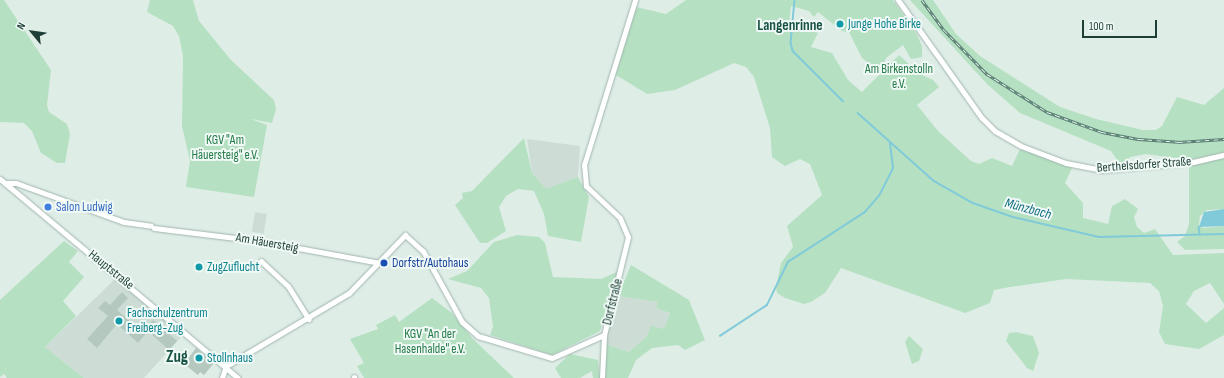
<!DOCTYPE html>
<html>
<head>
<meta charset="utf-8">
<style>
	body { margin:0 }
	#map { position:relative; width:1224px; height:378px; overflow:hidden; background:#dfede7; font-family:"Sofia Sans Condensed",sans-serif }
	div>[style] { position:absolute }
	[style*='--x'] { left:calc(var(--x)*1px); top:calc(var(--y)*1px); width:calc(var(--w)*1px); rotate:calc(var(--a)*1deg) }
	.built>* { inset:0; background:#cdddd6; transform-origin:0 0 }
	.green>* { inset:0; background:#b5e1c2 }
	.water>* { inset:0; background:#80cad9 }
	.stream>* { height:1.5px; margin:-0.75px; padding:0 0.75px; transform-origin:0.75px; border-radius:0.75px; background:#80cad9 }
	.building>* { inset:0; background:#b4c8c0 }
	.roads { filter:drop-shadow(0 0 1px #a1b5af) drop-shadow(0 0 1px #a1b5af) }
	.minor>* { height:5px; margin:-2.5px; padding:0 2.5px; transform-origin:2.5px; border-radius:2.5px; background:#fff }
	.rail>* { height:3px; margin-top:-1.5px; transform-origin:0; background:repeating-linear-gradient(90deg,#f0f9f5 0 4.5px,#587b72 0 9px); box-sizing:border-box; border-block:1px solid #587b72 }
	.dots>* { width:11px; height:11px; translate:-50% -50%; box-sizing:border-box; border:2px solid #f0f9f5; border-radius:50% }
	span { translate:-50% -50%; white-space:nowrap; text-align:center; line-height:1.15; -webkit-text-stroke:4px #f0f9f5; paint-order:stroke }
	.culture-label { font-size:13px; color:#0d838f }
	.left { translate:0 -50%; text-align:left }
	.park-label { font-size:13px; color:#237b47 }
	.street-label { font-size:13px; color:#1e3f37 }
	.shop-label { font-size:13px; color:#366cbe }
	.transit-label { font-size:13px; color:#164399 }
	.water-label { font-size:14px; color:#116d82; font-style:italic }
	.quarter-label { font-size:15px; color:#185346; font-weight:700 }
	.district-label { font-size:17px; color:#185346; font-weight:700 }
	.north { position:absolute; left:12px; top:12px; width:40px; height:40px; -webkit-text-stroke:3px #f0f9f5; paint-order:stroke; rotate:299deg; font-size:11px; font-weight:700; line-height:16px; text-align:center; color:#1e3f37 }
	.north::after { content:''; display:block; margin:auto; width:14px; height:18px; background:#1e3f37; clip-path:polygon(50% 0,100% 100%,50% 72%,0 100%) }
	.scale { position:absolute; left:1082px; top:20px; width:75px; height:18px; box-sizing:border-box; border:2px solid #1e3f37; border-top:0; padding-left:5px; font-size:12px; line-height:14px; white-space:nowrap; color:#1e3f37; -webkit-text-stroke:3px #f0f9f5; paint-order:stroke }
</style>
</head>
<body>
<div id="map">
	<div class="built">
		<div style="clip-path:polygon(527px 139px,580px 146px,578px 177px,546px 190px,532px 173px)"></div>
		<div style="left:255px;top:212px;width:12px;height:20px;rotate:9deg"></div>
		<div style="clip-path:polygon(115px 279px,182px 336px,144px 378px,84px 378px,45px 347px)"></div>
		<div style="clip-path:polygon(618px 296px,659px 302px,656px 308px,670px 313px,664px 330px,647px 336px,629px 352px,605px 344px)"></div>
	</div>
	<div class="green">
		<div style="clip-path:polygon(0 0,4px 0,51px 70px,47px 105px,49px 112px,67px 124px,70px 134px,65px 163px,57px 163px,41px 153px,32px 131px,24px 123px,0 122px)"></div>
		<div style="clip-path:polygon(150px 0,193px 0,199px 21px,231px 60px,274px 100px,276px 109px,272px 123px,251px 119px,267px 125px,254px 197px,186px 187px,190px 161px,182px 126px,183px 56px,179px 36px,173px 26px,147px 12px)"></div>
		<div style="clip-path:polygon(686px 0,893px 0,916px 33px,922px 46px,922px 57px,911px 59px,903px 45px,886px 58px,880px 72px,862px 58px,849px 32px,842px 31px,818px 12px,814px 17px,809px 11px,791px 6px,789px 24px,818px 33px,811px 47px,832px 53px,848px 80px,862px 92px,899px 55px,920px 74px,933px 80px,939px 87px,917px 105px,938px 131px,971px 161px,979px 164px,992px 158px,1012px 166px,1020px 149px,1072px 168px,1065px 183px,1083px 203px,1083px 218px,1108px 224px,1112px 206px,1125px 199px,1138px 209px,1134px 217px,1137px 227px,1144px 233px,1155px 229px,1173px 255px,1224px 253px,1224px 304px,1210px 283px,1194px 291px,1186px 304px,1206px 323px,1224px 308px,1224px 335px,1199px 349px,1165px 344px,1159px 332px,1163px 306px,1159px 291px,1150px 283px,1066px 279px,1010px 287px,994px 290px,990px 303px,965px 313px,841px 268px,825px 293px,811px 302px,804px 304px,785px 298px,777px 293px,776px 287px,781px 263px,793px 247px,787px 226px,822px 195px,810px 164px,800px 159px,785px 166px,772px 157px,770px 128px,754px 77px,746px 67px,734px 63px,675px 90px,647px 94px,616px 75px,636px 7px,666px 14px)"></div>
		<div style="clip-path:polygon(910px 0,933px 0,956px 34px,980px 56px,1060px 107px,1096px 119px,1143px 130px,1156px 130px,1162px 126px,1177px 97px,1204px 105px,1224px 88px,1224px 153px,1188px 160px,1146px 154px,1130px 157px,1121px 166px,1111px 151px,1020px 113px,987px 84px)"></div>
		<div style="clip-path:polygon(524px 138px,532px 173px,546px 189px,578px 177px,589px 197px,581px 242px,548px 236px,544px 214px,534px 191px,518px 189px,506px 196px,499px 207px,506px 231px,487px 243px,480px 243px,455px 205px,463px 198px,462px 193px,472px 191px)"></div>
		<div style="clip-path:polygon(1224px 157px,1224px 209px,1207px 210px,1200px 216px,1199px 225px,1203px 228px,1224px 226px,1224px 249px,1185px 250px,1177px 242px,1185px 236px,1189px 224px,1189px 167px)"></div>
		<div style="clip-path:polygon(517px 235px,539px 237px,545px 243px,553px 277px,601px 279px,617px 272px,600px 331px,552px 355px,490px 335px,493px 327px,489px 298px,481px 288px,448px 279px,467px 271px,494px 242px)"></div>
		<div style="clip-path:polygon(64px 241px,78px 251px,69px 262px,84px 277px,63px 301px,76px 316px,45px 347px,84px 378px,7px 378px,4px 374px,0 377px,0 300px)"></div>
		<div style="clip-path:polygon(631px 265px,689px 300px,705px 340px,685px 350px,678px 345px,652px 348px,636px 360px,628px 378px,603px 378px,605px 344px,629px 352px,647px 336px,651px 326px,664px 329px,670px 313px,656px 308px,658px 302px,618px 296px)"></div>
		<div style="clip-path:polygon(432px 298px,452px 313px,473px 339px,514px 378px,364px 378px,357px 366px,364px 363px,350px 339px,378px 329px,376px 325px,395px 315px,399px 322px)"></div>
		<div style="clip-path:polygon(1016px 332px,1033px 336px,1039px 353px,1033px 371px,1027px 368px,1006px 341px,1009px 333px)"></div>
		<div style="clip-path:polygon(909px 336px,923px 349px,919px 361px,912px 364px,905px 342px)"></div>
		<div style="clip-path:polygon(570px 354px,598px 360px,600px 378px,593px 378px,592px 371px,580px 378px,561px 378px,555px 368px)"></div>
	</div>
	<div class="water">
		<div style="clip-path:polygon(1224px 209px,1224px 226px,1199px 227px,1204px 212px)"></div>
	</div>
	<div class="stream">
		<div style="--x:795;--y:0;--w:43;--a:95.3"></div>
		<div style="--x:791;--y:43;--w:8;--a:76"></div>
		<div style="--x:793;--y:51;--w:71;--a:45"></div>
		<div style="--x:858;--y:113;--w:102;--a:41.8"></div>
		<div style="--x:934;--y:181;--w:45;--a:29.4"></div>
		<div style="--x:973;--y:203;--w:42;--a:19.3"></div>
		<div style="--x:1013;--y:217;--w:88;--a:13.1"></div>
		<div style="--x:1099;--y:237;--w:125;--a:-1.4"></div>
		<div style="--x:1199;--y:227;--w:6;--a:81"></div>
		<div style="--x:720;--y:336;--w:56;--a:-33.4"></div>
		<div style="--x:767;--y:305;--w:48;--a:-64"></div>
		<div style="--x:788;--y:262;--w:92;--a:-33"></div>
		<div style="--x:865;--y:212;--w:21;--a:-49"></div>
		<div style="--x:879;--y:196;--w:31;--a:-63"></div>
		<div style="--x:893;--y:168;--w:25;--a:-97"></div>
	</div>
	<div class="building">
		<div style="clip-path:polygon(122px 292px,128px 298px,117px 310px,142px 332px,153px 320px,177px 341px,169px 350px,148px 331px,138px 343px,117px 324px,97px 348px,87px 339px,108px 316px,98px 308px,105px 301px,110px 305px)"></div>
		<div style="clip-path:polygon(196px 348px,214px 363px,204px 375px,200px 372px,198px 375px,184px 364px)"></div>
	</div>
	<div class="roads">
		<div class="minor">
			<div style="--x:898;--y:0;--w:145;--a:54.6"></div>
			<div style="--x:982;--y:118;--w:18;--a:45"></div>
			<div style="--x:995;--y:131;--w:30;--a:30"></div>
			<div style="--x:1021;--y:146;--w:48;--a:20.7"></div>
			<div style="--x:1066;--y:163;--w:37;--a:11"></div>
			<div style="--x:1102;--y:170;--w:91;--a:-5"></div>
			<div style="--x:1193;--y:162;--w:32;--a:-13"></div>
			<div style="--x:0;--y:179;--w:310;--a:39.9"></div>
			<div style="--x:5;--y:183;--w:11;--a:0"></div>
			<div style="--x:16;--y:183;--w:115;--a:19.9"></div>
			<div style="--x:124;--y:222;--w:27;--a:8"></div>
			<div style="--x:154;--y:228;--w:107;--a:7"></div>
			<div style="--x:260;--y:241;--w:122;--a:10.4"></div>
			<div style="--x:261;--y:261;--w:37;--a:43"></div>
			<div style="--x:288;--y:286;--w:39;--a:58"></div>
			<div style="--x:226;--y:366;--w:143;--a:-30.7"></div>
			<div style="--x:349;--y:293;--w:81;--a:-46"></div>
			<div style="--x:405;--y:235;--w:24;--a:42"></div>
			<div style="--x:423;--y:251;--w:81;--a:61.2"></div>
			<div style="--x:462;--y:322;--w:21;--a:41"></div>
			<div style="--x:478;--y:336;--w:77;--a:16.6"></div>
			<div style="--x:552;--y:358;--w:57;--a:-23.9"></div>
			<div style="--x:354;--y:377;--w:1;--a:90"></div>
			<div style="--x:222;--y:378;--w:13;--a:-72"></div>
			<div style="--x:602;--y:378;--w:43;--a:-87.3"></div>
			<div style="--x:604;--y:335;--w:101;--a:-76.2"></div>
			<div style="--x:628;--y:237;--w:21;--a:-113"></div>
			<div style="--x:620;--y:218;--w:47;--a:-136.7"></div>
			<div style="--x:586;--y:186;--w:21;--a:-95"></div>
			<div style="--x:584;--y:165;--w:173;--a:-72.8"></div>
		</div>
	</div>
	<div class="rail">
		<div style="--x:922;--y:0;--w:37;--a:54"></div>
		<div style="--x:944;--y:30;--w:62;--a:45.7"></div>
		<div style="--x:987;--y:74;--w:71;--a:32.3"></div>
		<div style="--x:1047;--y:112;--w:59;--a:20"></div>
		<div style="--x:1102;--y:132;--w:38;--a:11"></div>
		<div style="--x:1139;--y:139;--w:39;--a:4"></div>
		<div style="--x:1178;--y:142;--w:46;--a:-3.7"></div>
	</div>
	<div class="dots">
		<div style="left:840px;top:24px;background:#0f9aa8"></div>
		<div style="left:48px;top:207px;background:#3f7fe0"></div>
		<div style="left:384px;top:263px;background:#1a4fb4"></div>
		<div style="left:199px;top:267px;background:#0f9aa8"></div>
		<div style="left:119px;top:321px;background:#0f9aa8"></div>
		<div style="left:199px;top:358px;background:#0f9aa8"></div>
	</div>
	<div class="culture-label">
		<span class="left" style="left:848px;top:24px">Junge Hohe Birke</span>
		<span class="left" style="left:207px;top:267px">ZugZuflucht</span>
		<span class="left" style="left:127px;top:321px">Fachschulzentrum<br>Freiberg-Zug</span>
		<span class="left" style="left:207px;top:358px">Stollnhaus</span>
	</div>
	<div class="park-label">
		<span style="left:899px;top:77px">Am Birkenstolln<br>e.V.</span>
		<span style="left:225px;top:148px">KGV "Am<br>Häuersteig" e.V.</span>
		<span style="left:430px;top:342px">KGV "An der<br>Hasenhalde" e.V.</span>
	</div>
	<div class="street-label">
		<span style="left:1144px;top:165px;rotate:-4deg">Berthelsdorfer Straße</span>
		<span style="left:267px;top:243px;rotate:10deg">Am Häuersteig</span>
		<span style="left:111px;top:270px;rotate:39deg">Hauptstraße</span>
		<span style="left:613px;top:302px;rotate:-76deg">Dorfstraße</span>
	</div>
	<div class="shop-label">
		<span class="left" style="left:56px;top:207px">Salon Ludwig</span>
	</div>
	<div class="transit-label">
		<span class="left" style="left:392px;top:263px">Dorfstr/Autohaus</span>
	</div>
	<div class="water-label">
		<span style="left:1028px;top:209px;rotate:15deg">Münzbach</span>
	</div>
	<div class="quarter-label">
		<span style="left:790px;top:26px">Langenrinne</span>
	</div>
	<div class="district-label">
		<span style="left:177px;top:358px">Zug</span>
	</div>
	<div class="north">N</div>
	<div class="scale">100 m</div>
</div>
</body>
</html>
